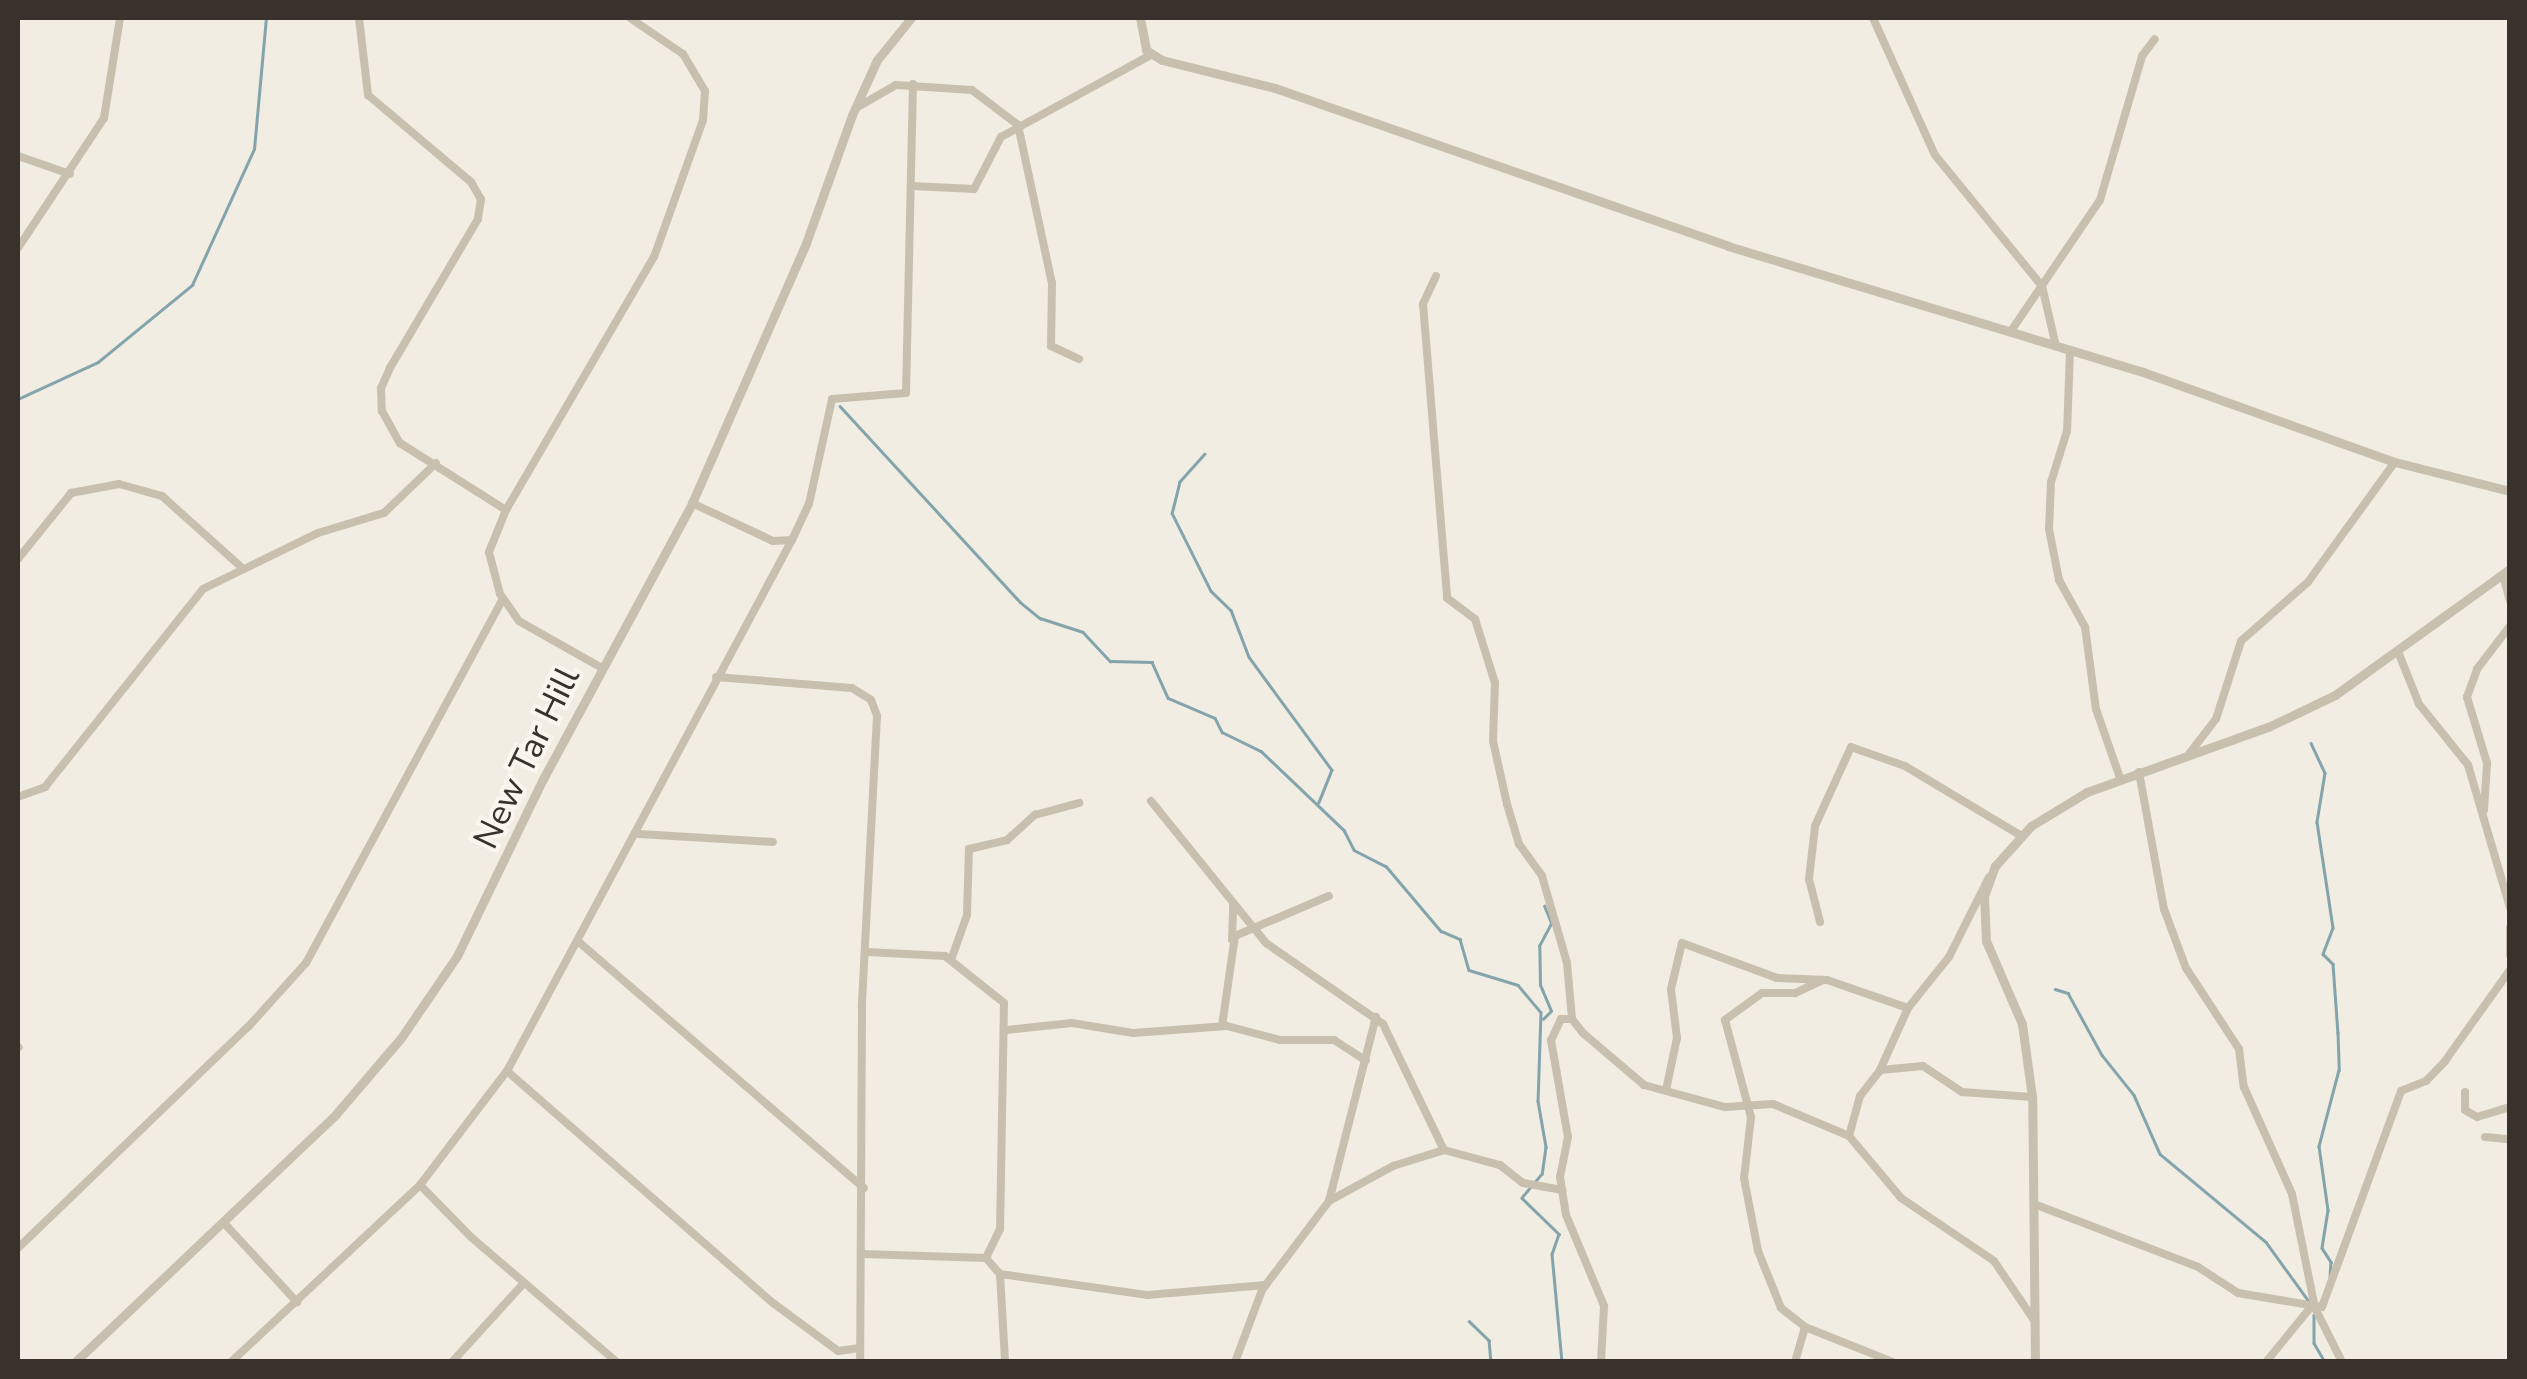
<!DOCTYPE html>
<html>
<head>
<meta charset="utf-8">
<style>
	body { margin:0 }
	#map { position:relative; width:2527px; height:1379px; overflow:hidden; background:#f2ede2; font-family:"Nunito Sans",sans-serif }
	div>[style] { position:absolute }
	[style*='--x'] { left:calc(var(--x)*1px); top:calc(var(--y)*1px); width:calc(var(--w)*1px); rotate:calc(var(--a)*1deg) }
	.stream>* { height:2.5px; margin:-1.25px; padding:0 1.25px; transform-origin:1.25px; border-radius:1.25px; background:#84a4ac }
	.minor>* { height:8px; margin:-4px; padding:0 4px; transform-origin:4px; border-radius:4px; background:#c9bfaf }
	.tertiary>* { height:9px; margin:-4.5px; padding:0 4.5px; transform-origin:4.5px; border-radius:4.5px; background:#c9bfaf }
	span { translate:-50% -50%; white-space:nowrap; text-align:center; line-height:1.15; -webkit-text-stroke:8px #f9f6ef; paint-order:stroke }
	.street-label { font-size:35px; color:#39322c }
	.frame { position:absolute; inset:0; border:20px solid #39322c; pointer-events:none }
</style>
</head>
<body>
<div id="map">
	<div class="stream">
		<div style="--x:18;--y:399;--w:88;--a:-24.8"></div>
		<div style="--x:98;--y:362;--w:122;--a:-39.3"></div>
		<div style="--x:192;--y:285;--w:149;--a:-65.5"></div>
		<div style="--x:254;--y:149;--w:132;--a:-84.8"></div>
		<div style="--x:840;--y:406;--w:266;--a:47.4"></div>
		<div style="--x:1020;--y:602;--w:26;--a:39"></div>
		<div style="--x:1040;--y:618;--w:45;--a:18"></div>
		<div style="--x:1083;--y:632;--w:40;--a:47"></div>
		<div style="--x:1110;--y:661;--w:42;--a:1.4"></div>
		<div style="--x:1152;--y:662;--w:39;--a:66"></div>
		<div style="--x:1168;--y:698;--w:51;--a:23.1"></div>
		<div style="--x:1215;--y:718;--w:16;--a:63"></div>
		<div style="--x:1222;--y:732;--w:43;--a:26"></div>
		<div style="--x:1261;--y:751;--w:115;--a:43.6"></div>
		<div style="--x:1344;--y:830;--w:22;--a:63"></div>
		<div style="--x:1354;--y:850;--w:36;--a:27"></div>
		<div style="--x:1386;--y:866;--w:85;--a:49.8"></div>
		<div style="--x:1441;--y:931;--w:21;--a:23"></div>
		<div style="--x:1460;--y:939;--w:32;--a:74"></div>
		<div style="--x:1469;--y:970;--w:51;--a:17"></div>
		<div style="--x:1518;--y:985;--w:35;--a:50"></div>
		<div style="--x:1541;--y:1012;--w:89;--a:91.9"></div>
		<div style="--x:1538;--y:1101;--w:47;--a:80.1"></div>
		<div style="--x:1546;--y:1147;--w:27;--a:98"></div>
		<div style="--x:1542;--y:1174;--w:31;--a:130"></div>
		<div style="--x:1522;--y:1198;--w:52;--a:44.2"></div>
		<div style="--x:1559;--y:1234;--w:21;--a:109"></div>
		<div style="--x:1552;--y:1254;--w:108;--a:84.7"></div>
		<div style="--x:1205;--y:454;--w:38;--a:132"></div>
		<div style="--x:1180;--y:482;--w:32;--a:104"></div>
		<div style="--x:1172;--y:513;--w:87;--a:63.4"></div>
		<div style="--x:1211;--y:591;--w:28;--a:44"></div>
		<div style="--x:1231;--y:610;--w:50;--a:69"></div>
		<div style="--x:1249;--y:657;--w:140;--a:53.7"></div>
		<div style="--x:1332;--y:770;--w:35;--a:112"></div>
		<div style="--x:2311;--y:743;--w:33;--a:65"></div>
		<div style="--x:2325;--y:773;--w:50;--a:99.3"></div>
		<div style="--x:2317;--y:822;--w:107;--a:81.4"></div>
		<div style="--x:2333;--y:928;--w:28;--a:111"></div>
		<div style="--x:2323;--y:954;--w:14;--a:45"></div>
		<div style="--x:2333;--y:964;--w:69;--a:85.9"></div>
		<div style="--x:2338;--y:1033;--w:37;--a:88"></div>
		<div style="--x:2339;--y:1070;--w:79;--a:104.7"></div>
		<div style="--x:2319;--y:1146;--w:65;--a:82"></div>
		<div style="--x:2328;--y:1210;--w:38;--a:99"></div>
		<div style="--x:2322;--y:1248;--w:17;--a:57"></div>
		<div style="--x:2331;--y:1262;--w:14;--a:94"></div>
		<div style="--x:2055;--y:989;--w:14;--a:17"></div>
		<div style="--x:2068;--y:993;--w:71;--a:61.3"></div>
		<div style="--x:2102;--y:1055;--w:51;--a:51.3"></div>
		<div style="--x:2134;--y:1095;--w:64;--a:66.2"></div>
		<div style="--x:2160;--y:1154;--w:138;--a:39.7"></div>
		<div style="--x:2266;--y:1242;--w:72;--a:54.1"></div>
		<div style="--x:1543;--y:1019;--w:11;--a:-45"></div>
		<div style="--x:1551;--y:1011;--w:28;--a:-113"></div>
		<div style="--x:1540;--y:985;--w:39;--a:-91"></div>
		<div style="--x:1539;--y:946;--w:26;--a:-62"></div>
		<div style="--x:1551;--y:923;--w:18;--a:-112"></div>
		<div style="--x:2314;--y:1315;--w:28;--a:90"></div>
		<div style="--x:2314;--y:1343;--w:22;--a:60"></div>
		<div style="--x:1469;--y:1321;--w:28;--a:44"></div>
		<div style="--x:1489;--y:1340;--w:22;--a:85"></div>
	</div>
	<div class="minor">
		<div style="--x:359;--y:18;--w:78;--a:83.3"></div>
		<div style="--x:368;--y:95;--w:135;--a:40.2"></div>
		<div style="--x:471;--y:182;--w:20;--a:60"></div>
		<div style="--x:481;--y:199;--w:20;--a:99"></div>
		<div style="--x:478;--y:219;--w:173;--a:120.6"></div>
		<div style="--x:390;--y:368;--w:22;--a:114"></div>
		<div style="--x:381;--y:388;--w:23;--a:88"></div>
		<div style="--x:382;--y:411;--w:37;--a:61"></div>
		<div style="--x:400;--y:443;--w:125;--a:32.3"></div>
		<div style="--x:1873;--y:18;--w:150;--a:65.7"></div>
		<div style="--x:1935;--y:155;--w:169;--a:50.8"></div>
		<div style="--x:2042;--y:286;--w:62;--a:76.9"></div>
		<div style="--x:856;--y:108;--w:46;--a:-29.9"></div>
		<div style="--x:896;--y:85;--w:76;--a:3.8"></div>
		<div style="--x:972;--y:90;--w:58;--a:37.3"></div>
		<div style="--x:1018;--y:125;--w:162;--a:77.9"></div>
		<div style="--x:1052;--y:283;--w:63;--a:90.9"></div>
		<div style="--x:1051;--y:346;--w:31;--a:25"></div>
		<div style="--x:18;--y:156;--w:55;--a:19.1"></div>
		<div style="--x:912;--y:186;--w:62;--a:2.8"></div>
		<div style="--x:974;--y:189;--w:59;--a:-62.6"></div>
		<div style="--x:1001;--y:137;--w:171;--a:-28.7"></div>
		<div style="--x:18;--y:248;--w:156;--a:-56.5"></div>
		<div style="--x:104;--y:118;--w:101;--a:-80.9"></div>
		<div style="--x:1436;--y:276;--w:31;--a:115"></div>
		<div style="--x:1423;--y:304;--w:295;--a:85.3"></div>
		<div style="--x:1447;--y:598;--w:35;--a:37"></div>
		<div style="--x:1475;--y:619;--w:67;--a:72.6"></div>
		<div style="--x:1495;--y:683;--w:58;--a:92"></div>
		<div style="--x:1493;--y:741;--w:65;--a:77.5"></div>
		<div style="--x:1507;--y:804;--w:42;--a:73.3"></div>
		<div style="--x:1519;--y:844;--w:39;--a:54"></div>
		<div style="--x:1542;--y:876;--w:91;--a:74"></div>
		<div style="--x:1567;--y:963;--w:56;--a:84.9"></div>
		<div style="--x:1572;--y:1019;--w:18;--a:52"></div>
		<div style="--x:1583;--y:1033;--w:80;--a:40.4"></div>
		<div style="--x:1644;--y:1085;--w:84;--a:15.2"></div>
		<div style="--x:1725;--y:1107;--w:48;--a:-3.6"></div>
		<div style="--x:1773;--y:1104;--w:82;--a:22.8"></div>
		<div style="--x:1849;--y:1136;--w:41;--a:-74.6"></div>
		<div style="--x:1860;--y:1096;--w:33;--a:-52"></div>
		<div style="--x:1880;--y:1070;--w:68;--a:-65.7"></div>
		<div style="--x:1908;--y:1008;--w:65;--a:-51.2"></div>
		<div style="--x:1949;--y:957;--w:89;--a:-63.4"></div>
		<div style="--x:2011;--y:331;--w:158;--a:-55.8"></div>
		<div style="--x:2100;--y:200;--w:150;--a:-73.7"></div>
		<div style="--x:2142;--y:56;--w:21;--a:-53"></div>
		<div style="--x:2070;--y:351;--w:80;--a:92.1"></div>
		<div style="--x:2067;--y:431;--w:53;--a:107.4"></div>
		<div style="--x:2051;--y:482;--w:47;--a:92.4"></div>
		<div style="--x:2049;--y:529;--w:52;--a:78.9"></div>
		<div style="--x:2059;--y:580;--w:54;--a:61"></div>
		<div style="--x:2085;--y:627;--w:83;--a:82.4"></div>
		<div style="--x:2096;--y:709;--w:73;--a:70.8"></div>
		<div style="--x:692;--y:503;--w:89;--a:25.1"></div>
		<div style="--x:773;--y:541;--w:19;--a:-3"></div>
		<div style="--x:18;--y:559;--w:85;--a:-51.2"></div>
		<div style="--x:71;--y:493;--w:49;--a:-10.6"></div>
		<div style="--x:119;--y:484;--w:45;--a:15.6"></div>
		<div style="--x:162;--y:496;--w:105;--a:41.9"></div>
		<div style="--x:2503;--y:575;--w:27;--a:75"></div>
		<div style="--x:2399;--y:654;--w:54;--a:68.2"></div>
		<div style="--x:2419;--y:704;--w:78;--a:51.2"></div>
		<div style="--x:2468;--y:765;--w:149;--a:73.6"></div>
		<div style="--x:602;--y:668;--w:95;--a:-150.5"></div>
		<div style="--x:519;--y:621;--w:33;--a:-125"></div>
		<div style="--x:500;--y:594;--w:43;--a:-104.7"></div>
		<div style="--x:489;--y:552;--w:45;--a:-68"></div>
		<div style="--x:506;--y:510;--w:293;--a:-59.7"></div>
		<div style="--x:654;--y:257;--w:145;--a:-70.3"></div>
		<div style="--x:703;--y:120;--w:29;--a:-86"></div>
		<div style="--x:705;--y:91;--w:43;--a:-120.7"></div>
		<div style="--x:683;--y:54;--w:64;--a:-145.8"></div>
		<div style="--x:716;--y:677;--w:136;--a:4.6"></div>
		<div style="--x:852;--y:688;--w:22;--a:32"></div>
		<div style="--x:871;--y:700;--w:17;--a:69"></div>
		<div style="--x:877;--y:716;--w:291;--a:93"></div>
		<div style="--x:862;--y:1007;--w:355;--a:90.3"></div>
		<div style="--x:2189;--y:754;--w:44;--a:-52.4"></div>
		<div style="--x:2216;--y:719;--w:82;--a:-72.2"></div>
		<div style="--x:2241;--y:641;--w:89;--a:-41.4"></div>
		<div style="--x:2308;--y:582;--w:148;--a:-54.1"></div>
		<div style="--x:2139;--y:772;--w:139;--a:79.7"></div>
		<div style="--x:2164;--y:909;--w:63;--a:69.6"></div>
		<div style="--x:2186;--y:968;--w:97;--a:56.8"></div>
		<div style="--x:2239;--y:1049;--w:38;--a:83"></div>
		<div style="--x:2244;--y:1087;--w:117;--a:65.8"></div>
		<div style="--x:2292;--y:1194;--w:116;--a:78.6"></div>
		<div style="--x:2315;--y:1308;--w:60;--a:63.4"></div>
		<div style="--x:18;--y:797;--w:29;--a:-20"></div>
		<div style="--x:45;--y:787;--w:253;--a:-51.4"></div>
		<div style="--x:203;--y:589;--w:128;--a:-26"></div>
		<div style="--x:318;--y:533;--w:69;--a:-16.9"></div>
		<div style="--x:384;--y:513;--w:72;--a:-43.9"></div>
		<div style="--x:1151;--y:801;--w:183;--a:51"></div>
		<div style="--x:1266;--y:943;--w:142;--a:34.7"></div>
		<div style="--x:1383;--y:1024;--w:140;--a:64.2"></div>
		<div style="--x:2484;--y:810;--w:47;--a:-86.3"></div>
		<div style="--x:2487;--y:763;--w:69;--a:-106.9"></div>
		<div style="--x:2467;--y:697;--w:30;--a:-70"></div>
		<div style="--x:2477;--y:669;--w:54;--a:-52.5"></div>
		<div style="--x:639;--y:834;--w:134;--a:3.4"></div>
		<div style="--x:1820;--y:922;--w:44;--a:-104.3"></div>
		<div style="--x:1809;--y:879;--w:53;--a:-83.5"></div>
		<div style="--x:1815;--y:826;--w:87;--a:-65.5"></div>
		<div style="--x:1851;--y:747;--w:57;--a:19.4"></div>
		<div style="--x:1905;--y:766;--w:134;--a:31"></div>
		<div style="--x:2510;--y:928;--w:27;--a:90"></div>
		<div style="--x:1232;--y:940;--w:36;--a:-88"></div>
		<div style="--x:580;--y:943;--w:375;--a:40.8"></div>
		<div style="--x:867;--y:952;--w:78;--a:2.9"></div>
		<div style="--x:945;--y:956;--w:75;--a:38.5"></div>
		<div style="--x:1004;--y:1003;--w:226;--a:91"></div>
		<div style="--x:1000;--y:1229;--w:32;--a:116"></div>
		<div style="--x:951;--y:960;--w:48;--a:-70.4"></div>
		<div style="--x:967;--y:915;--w:66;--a:-88.3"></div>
		<div style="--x:969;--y:849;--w:39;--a:-13"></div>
		<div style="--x:1007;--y:840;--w:38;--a:-42"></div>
		<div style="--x:1035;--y:815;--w:46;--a:-15.3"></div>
		<div style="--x:1823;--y:980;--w:31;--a:155"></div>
		<div style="--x:1795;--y:993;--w:33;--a:180"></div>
		<div style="--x:1762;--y:993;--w:46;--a:143.9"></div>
		<div style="--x:1725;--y:1020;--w:100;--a:75"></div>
		<div style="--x:1751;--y:1117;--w:61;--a:96.5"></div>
		<div style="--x:1744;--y:1178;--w:74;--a:79.1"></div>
		<div style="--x:1758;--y:1251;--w:61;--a:68"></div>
		<div style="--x:1781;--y:1308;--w:31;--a:38"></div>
		<div style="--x:1805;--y:1327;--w:95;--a:21.7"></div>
		<div style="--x:1572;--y:1019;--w:11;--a:180"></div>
		<div style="--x:1561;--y:1019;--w:23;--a:115"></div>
		<div style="--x:1551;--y:1040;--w:98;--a:80.1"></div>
		<div style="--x:1568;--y:1137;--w:41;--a:101.3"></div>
		<div style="--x:1560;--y:1177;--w:38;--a:81"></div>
		<div style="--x:1566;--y:1215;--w:99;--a:67.3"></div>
		<div style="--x:1604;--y:1306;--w:56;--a:93.1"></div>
		<div style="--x:1222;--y:1026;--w:91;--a:-81.8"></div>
		<div style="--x:1235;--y:936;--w:102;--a:-23.1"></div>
		<div style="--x:1007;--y:1030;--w:65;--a:-6.1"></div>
		<div style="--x:1072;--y:1023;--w:62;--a:9.3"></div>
		<div style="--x:1133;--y:1033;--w:94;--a:-4.3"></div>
		<div style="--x:1227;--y:1026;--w:55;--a:14.8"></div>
		<div style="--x:1280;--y:1040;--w:54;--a:0"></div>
		<div style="--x:1334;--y:1040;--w:38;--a:33"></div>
		<div style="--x:18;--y:1048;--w:1;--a:-45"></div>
		<div style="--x:1880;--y:1070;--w:43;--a:-5.3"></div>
		<div style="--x:1923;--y:1066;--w:47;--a:33.7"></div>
		<div style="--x:1962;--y:1092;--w:70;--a:4.1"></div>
		<div style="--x:507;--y:1071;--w:353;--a:41.1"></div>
		<div style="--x:773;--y:1303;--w:81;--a:36.4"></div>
		<div style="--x:838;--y:1351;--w:22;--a:-8"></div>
		<div style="--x:1666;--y:1090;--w:53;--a:-78.1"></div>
		<div style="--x:1677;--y:1038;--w:49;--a:-97"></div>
		<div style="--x:1671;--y:989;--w:47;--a:-76.6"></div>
		<div style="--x:1682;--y:943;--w:101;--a:20.2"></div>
		<div style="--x:1777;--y:978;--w:50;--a:2.3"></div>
		<div style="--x:1827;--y:980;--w:86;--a:19.1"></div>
		<div style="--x:2465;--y:1092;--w:18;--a:90"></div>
		<div style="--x:2465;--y:1110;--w:14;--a:30"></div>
		<div style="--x:2477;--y:1117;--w:34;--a:-17"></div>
		<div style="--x:1849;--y:1136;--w:81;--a:50"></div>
		<div style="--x:1901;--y:1198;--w:112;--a:34.1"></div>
		<div style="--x:1994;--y:1261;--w:71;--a:55.9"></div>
		<div style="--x:2485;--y:1137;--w:25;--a:5"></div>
		<div style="--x:420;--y:1185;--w:73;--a:45.6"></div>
		<div style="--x:471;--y:1237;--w:192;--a:40.6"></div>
		<div style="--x:1329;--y:1201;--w:73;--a:-28.7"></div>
		<div style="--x:1393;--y:1166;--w:53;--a:-17.4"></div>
		<div style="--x:1444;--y:1150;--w:58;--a:15"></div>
		<div style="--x:1500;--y:1165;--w:29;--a:38"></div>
		<div style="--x:1523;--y:1183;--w:40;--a:10"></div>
		<div style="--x:2034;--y:1204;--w:176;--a:21"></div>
		<div style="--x:2198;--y:1267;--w:48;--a:33"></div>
		<div style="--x:2238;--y:1293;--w:85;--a:9.5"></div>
		<div style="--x:2322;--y:1307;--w:230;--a:-69.9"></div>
		<div style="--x:2401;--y:1091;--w:27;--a:-22"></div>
		<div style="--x:2426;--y:1081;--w:28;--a:-46"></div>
		<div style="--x:2445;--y:1061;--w:112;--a:-54.5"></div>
		<div style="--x:224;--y:1223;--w:108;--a:47.3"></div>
		<div style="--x:18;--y:1248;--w:320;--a:-43.9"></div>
		<div style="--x:249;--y:1026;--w:85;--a:-47.9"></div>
		<div style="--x:306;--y:963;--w:413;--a:-61.6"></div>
		<div style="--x:864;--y:1254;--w:122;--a:1.9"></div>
		<div style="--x:986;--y:1258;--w:21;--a:49"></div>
		<div style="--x:1000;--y:1274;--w:88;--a:86.7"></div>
		<div style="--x:1000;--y:1274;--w:148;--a:8.1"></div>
		<div style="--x:1147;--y:1295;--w:119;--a:-4.8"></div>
		<div style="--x:231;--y:1362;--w:259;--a:-43.1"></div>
		<div style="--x:420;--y:1185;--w:143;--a:-52.7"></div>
		<div style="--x:507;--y:1071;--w:603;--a:-61.78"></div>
		<div style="--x:792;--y:540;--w:40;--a:-65"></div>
		<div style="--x:809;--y:504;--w:107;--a:-77.6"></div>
		<div style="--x:832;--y:399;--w:74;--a:-4.6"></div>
		<div style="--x:906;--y:393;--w:309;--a:-88.7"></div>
		<div style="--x:452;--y:1362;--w:105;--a:-47.7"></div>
		<div style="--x:1235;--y:1362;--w:77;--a:-69.4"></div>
		<div style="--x:1262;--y:1290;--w:111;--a:-53"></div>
		<div style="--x:1329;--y:1201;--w:190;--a:-75.7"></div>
		<div style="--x:1795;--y:1362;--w:36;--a:-74"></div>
		<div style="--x:2266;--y:1362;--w:70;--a:-50.8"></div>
	</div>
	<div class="tertiary">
		<div style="--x:1140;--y:18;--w:33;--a:79"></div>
		<div style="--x:1146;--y:50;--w:19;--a:32"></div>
		<div style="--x:1162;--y:60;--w:116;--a:13.9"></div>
		<div style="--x:1275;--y:88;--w:480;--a:19.2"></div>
		<div style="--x:1728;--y:246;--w:434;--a:16.9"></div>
		<div style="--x:2143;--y:372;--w:268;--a:19.7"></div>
		<div style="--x:2395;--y:462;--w:119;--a:14.2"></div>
		<div style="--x:75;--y:1362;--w:360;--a:-43.5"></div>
		<div style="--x:336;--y:1114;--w:100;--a:-49.5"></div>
		<div style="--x:401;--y:1038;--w:99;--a:-55.7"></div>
		<div style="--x:457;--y:956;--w:197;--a:-64.1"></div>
		<div style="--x:543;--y:779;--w:314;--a:-61.6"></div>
		<div style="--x:692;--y:503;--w:284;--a:-66.3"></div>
		<div style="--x:806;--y:243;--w:136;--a:-70.2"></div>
		<div style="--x:852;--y:115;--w:60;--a:-65.6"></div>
		<div style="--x:877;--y:60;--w:54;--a:-51"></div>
		<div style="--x:2035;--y:1362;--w:265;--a:-90.6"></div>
		<div style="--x:2032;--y:1097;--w:74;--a:-97.8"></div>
		<div style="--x:2022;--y:1024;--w:90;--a:-113.4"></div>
		<div style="--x:1986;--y:941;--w:45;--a:-92.5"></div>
		<div style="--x:1984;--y:896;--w:32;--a:-70"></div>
		<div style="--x:1995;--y:866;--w:54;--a:-48"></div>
		<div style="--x:2031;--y:826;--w:66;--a:-31.3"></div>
		<div style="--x:2087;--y:792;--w:192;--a:-19.8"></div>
		<div style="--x:2268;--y:727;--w:74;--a:-25.5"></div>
		<div style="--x:2335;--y:695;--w:216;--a:-35.8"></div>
	</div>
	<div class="street-label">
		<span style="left:527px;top:758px;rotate:-64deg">New Tar Hill</span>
	</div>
	<div class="frame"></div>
</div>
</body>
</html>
